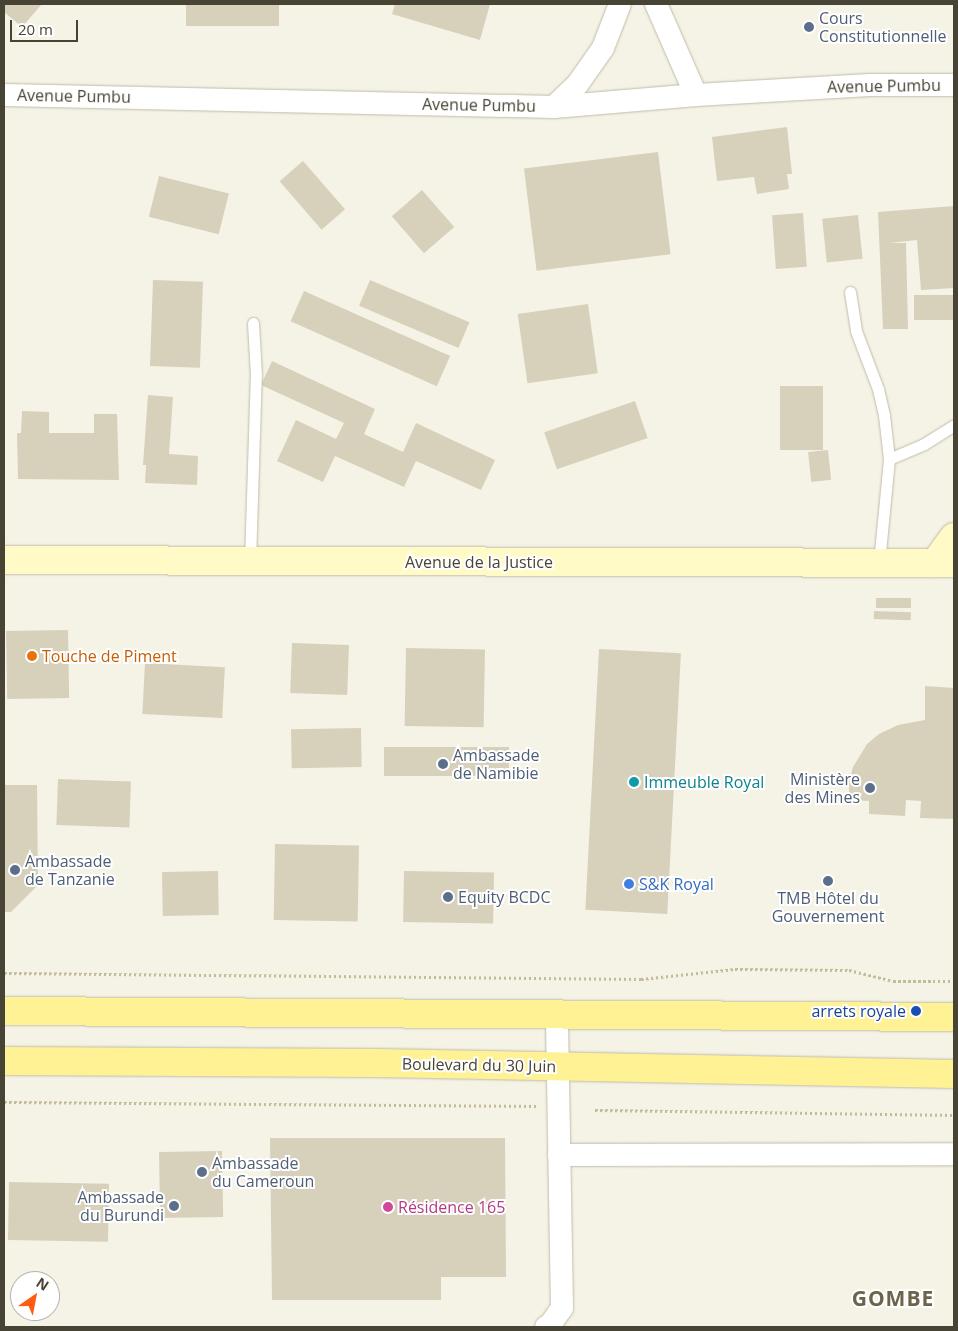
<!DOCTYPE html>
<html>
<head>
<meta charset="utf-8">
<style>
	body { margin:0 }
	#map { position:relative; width:958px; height:1331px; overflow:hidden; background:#f5f3e6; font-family:"Open Sans",sans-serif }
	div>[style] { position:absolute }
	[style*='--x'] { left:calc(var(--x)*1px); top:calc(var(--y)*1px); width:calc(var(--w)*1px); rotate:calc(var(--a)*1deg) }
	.building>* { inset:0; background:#d7d1bb; transform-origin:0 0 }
	.path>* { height:3px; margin-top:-1.5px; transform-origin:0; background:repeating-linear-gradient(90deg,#c4bb98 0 2.5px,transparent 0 5px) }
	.roads { filter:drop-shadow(0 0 1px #c1bca8) drop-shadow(0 0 1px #c1bca8) }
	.lane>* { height:11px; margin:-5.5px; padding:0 5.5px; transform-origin:5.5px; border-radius:5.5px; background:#fff }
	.street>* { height:22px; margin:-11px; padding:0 11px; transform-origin:11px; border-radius:11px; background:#fff }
	.secondary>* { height:28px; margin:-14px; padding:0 14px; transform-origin:14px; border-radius:14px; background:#fffac6 }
	.primary>* { height:28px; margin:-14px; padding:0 14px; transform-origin:14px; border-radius:14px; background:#fff295 }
	.dots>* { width:14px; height:14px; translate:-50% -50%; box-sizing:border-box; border:2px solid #fff; border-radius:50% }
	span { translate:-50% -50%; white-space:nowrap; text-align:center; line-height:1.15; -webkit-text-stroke:4px #fff; paint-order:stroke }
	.service-label { font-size:16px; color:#4e5e75 }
	.left { translate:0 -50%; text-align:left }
	.right { translate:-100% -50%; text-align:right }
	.street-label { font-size:16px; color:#484435 }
	.food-label { font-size:16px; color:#c56008 }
	.culture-label { font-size:16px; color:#0d838f }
	.shop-label { font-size:16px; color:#366cbe }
	.transit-label { font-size:16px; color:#164399 }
	.hotel-label { font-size:16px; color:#b23c85 }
	.district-label { font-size:21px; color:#6c644b; font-weight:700; letter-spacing:1px }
	.frame { position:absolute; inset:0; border:5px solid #484435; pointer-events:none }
	.north { position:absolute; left:10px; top:1271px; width:50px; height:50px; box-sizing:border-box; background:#fff; border:1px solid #b6b4ae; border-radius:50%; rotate:33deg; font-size:14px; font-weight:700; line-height:20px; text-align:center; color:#484435 }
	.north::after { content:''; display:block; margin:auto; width:18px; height:22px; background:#ff5c13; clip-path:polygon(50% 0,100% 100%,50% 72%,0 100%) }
	.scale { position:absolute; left:10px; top:20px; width:68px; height:22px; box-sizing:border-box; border:2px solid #484435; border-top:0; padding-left:6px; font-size:15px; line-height:18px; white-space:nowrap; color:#484435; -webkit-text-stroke:4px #fff; paint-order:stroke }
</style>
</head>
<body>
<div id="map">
	<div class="building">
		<div style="clip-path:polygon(4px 4px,42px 4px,22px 27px,4px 12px)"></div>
		<div style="left:186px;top:4px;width:93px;height:22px"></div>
		<div style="clip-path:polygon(395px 4px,490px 4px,480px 40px,392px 14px)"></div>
		<div style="clip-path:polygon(787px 127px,792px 174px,787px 174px,789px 189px,757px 194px,754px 177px,717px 181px,712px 137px)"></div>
		<div style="left:658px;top:152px;width:103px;height:135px;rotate:83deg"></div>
		<div style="left:303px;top:161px;width:64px;height:31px;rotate:49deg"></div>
		<div style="left:159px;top:176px;width:72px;height:42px;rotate:14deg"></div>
		<div style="left:422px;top:190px;width:49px;height:40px;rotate:49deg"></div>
		<div style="clip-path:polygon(954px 206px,954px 288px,921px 290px,917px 240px,889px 243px,906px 243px,908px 329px,883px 329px,878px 212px)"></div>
		<div style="left:803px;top:213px;width:54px;height:31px;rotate:86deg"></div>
		<div style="left:858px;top:215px;width:44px;height:36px;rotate:84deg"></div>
		<div style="left:153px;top:280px;width:50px;height:86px;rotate:2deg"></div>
		<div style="left:370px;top:280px;width:108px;height:28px;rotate:23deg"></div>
		<div style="left:304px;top:291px;width:160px;height:33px;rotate:24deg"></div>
		<div style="left:954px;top:295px;width:25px;height:40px;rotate:90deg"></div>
		<div style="left:588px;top:304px;width:70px;height:71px;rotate:82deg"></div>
		<div style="clip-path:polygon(272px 361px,375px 409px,364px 434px,403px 452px,416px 423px,495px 460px,481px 490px,416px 461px,404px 487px,335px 456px,323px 482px,277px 461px,296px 420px,336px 439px,344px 423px,261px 385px)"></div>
		<div style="left:780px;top:386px;width:43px;height:64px"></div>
		<div style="clip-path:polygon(148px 395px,173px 397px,169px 454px,198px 456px,197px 485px,145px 483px,146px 465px,143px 465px)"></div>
		<div style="left:635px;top:401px;width:39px;height:96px;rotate:71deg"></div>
		<div style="clip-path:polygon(22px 411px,49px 412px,49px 433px,94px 433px,94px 414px,117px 414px,119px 480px,18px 479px,17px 433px,21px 433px)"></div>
		<div style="left:828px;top:450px;width:30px;height:20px;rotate:84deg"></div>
		<div style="left:876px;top:598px;width:35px;height:10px"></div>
		<div style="left:874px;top:611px;width:37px;height:8px;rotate:2deg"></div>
		<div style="left:68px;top:630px;width:68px;height:62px;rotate:89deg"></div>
		<div style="left:292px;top:643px;width:57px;height:50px;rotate:2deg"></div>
		<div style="left:406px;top:648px;width:79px;height:78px;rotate:1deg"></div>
		<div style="left:599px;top:649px;width:82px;height:261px;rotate:3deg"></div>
		<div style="left:145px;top:663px;width:80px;height:51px;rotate:3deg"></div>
		<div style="clip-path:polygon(925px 686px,954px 688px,954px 819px,920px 818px,921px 801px,906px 800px,905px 816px,869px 814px,869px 801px,849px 800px,849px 782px,853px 767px,867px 744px,879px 734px,898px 725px,925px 720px)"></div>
		<div style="left:361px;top:728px;width:39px;height:70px;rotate:89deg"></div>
		<div style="left:384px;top:747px;width:125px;height:29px"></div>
		<div style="left:58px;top:779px;width:73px;height:46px;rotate:2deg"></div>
		<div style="clip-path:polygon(4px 785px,37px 785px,38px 885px,11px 912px,4px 912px)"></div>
		<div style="left:275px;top:844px;width:84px;height:76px;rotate:1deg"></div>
		<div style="left:218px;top:871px;width:44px;height:56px;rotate:89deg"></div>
		<div style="left:404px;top:871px;width:90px;height:51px;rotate:1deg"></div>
		<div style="clip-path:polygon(270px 1138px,505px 1138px,506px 1277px,441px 1277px,441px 1300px,272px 1300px)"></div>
		<div style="left:222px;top:1151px;width:66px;height:63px;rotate:89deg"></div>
		<div style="left:9px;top:1182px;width:100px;height:58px;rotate:1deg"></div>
	</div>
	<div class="path">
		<div style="--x:4;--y:973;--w:637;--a:0.54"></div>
		<div style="--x:641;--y:979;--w:95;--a:-6.1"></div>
		<div style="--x:735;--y:969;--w:114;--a:0.5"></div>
		<div style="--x:849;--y:970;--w:45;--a:14"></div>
		<div style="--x:893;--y:981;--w:61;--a:0"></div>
		<div style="--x:4;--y:1102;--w:534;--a:0.43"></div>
		<div style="--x:595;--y:1110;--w:359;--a:0.8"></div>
	</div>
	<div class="roads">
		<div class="lane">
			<div style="--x:850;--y:292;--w:39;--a:81"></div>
			<div style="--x:856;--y:331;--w:62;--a:69.2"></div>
			<div style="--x:878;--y:389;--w:27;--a:77"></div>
			<div style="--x:884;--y:415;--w:44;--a:83.5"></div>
			<div style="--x:889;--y:459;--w:104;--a:95.5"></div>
			<div style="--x:889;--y:459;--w:38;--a:-23"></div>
			<div style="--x:924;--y:444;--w:36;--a:-32"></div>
			<div style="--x:250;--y:561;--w:186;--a:-88.2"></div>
			<div style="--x:256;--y:375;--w:52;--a:-93.3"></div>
		</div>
		<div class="street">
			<div style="--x:656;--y:4;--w:99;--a:66.3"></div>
			<div style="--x:4;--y:95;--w:550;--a:1.25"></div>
			<div style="--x:554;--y:107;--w:143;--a:-4.8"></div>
			<div style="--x:696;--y:95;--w:174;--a:-3.3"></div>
			<div style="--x:870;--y:85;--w:84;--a:0"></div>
			<div style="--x:554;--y:107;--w:32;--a:-44"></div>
			<div style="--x:577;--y:85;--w:45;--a:-54.9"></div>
			<div style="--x:603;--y:48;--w:47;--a:-68.9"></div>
			<div style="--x:559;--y:1155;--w:395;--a:-0.1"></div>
			<div style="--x:546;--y:1327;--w:4;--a:-27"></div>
			<div style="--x:550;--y:1325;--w:21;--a:-55"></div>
			<div style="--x:562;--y:1308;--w:292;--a:-91"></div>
		</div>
		<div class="secondary">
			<div style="--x:4;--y:560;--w:950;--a:0.18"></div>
			<div style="--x:935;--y:563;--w:32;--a:-54"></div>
		</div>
		<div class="primary">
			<div style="--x:4;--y:1011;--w:950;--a:0.36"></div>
			<div style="--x:4;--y:1061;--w:373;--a:0.3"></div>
			<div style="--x:377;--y:1063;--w:577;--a:1.09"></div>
		</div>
	</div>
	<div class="dots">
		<div style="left:809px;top:27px;background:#5c6f8a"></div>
		<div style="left:32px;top:656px;background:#e8710a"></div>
		<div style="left:443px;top:764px;background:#5c6f8a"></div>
		<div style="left:634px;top:782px;background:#0f9aa8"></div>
		<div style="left:870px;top:788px;background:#5c6f8a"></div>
		<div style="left:15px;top:870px;background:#5c6f8a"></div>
		<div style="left:828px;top:881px;background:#5c6f8a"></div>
		<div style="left:629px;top:884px;background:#3f7fe0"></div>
		<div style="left:448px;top:897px;background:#5c6f8a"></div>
		<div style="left:916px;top:1011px;background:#1a4fb4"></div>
		<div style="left:202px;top:1172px;background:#5c6f8a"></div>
		<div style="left:174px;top:1206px;background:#5c6f8a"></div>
		<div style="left:388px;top:1207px;background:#d1479c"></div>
	</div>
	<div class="service-label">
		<span class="left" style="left:819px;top:27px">Cours<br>Constitutionnelle</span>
		<span class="left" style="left:453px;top:764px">Ambassade<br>de Namibie</span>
		<span class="right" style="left:860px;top:788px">Ministère<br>des Mines</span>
		<span class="left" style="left:25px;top:870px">Ambassade<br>de Tanzanie</span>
		<span class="left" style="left:458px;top:897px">Equity BCDC</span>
		<span style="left:828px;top:907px">TMB Hôtel du<br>Gouvernement</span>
		<span class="left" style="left:212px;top:1172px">Ambassade<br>du Cameroun</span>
		<span class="right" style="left:164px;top:1206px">Ambassade<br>du Burundi</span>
	</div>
	<div class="street-label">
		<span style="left:884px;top:86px;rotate:-1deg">Avenue Pumbu</span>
		<span style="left:74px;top:96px;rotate:1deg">Avenue Pumbu</span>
		<span style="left:479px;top:105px;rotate:1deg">Avenue Pumbu</span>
		<span style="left:479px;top:562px">Avenue de la Justice</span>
		<span style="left:479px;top:1065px;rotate:1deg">Boulevard du 30 Juin</span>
	</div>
	<div class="food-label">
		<span class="left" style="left:42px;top:656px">Touche de Piment</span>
	</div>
	<div class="culture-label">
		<span class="left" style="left:644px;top:782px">Immeuble Royal</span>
	</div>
	<div class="shop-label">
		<span class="left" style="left:639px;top:884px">S&amp;K Royal</span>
	</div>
	<div class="transit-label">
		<span class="right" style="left:906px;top:1011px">arrets royale</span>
	</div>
	<div class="hotel-label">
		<span class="left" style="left:398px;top:1207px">Résidence 165</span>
	</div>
	<div class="district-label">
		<span style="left:893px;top:1298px">GOMBE</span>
	</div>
	<div class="frame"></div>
	<div class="north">N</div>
	<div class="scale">20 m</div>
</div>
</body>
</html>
